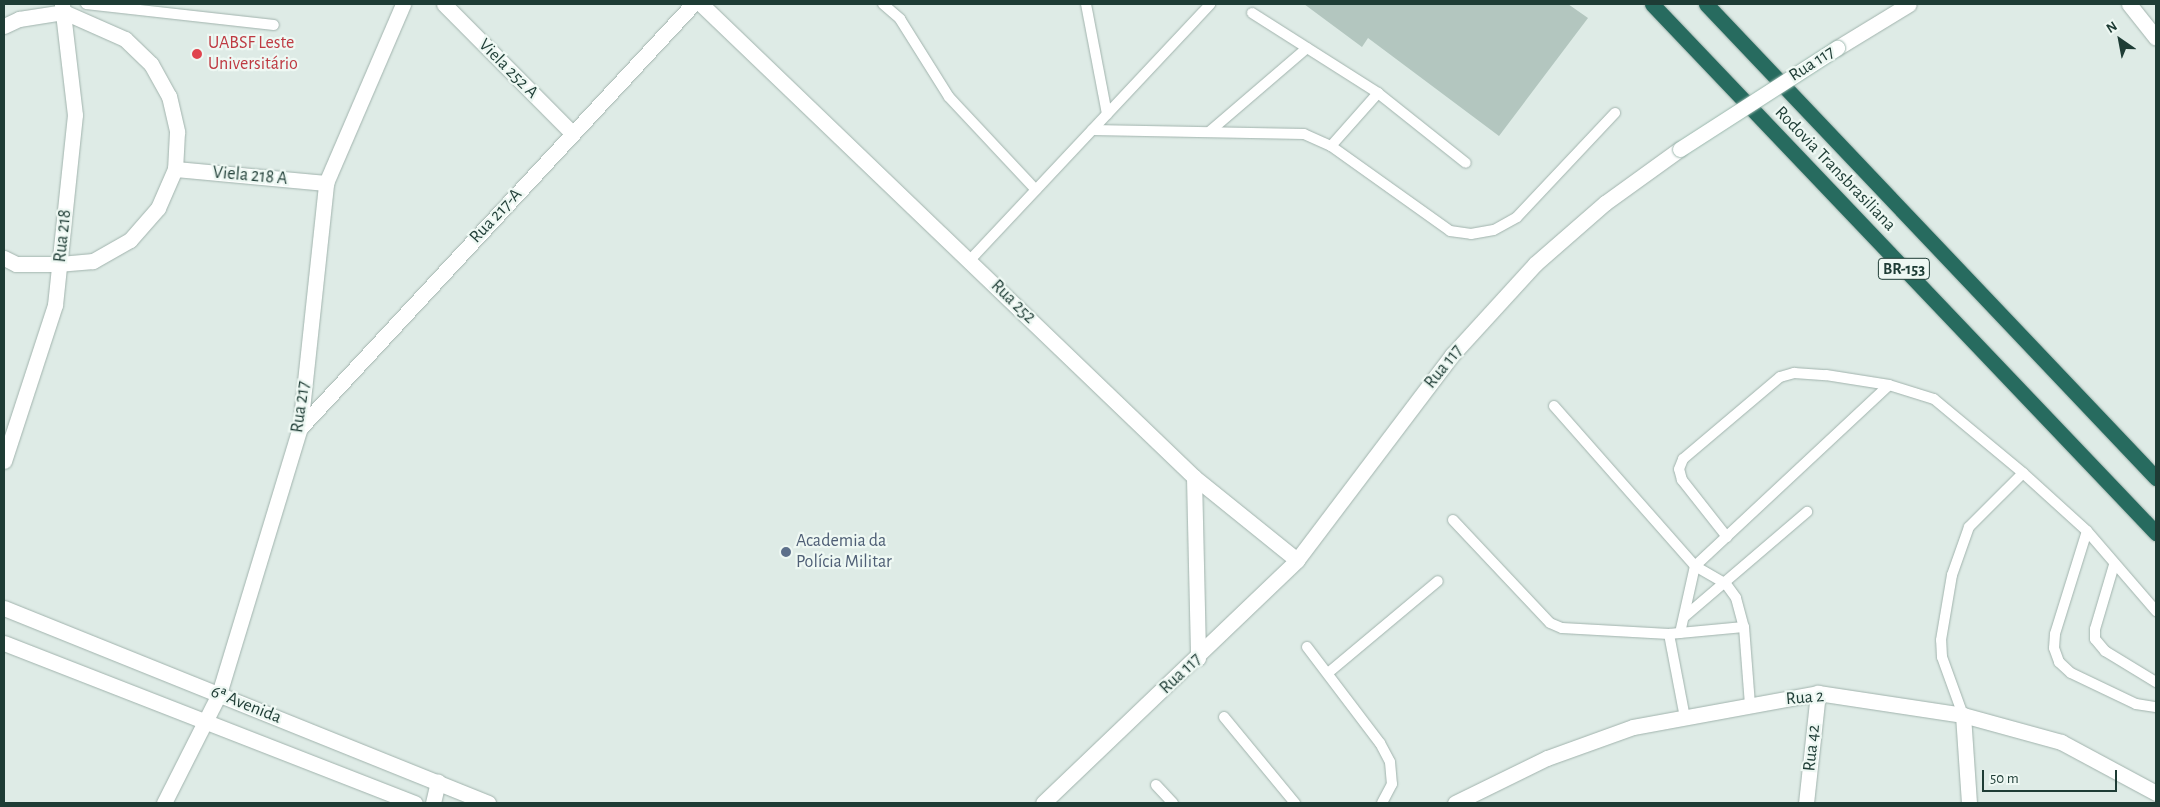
<!DOCTYPE html>
<html>
<head>
<meta charset="utf-8">
<style>
	body { margin:0 }
	#map { position:relative; width:2160px; height:807px; overflow:hidden; background:#deebe6; font-family:"Alegreya Sans",sans-serif }
	div>[style] { position:absolute }
	[style*='--x'] { left:calc(var(--x)*1px); top:calc(var(--y)*1px); width:calc(var(--w)*1px); rotate:calc(var(--a)*1deg) }
	.building>* { inset:0; background:#b3c6bf }
	.roads { filter:drop-shadow(0 0 1px #a1b3ad) drop-shadow(0 0 1px #a1b3ad) }
	.lane>* { height:10px; margin:-5px; padding:0 5px; transform-origin:5px; border-radius:5px; background:#fff }
	.street>* { height:15px; margin:-7.5px; padding:0 7.5px; transform-origin:7.5px; border-radius:7.5px; background:#fff }
	.secondary>* { height:15px; margin:-7.5px; padding:0 7.5px; transform-origin:7.5px; border-radius:7.5px; background:#fff }
	.highway>* { height:15px; margin:-7.5px; padding:0 7.5px; transform-origin:7.5px; border-radius:7.5px; background:#276b5f }
	.bridges { filter:drop-shadow(0 0 1px #9cb8ae) drop-shadow(0 0 1px #9cb8ae) }
	.secondary-bridge>* { height:15px; margin:-7.5px; padding:0 7.5px; transform-origin:7.5px; border-radius:7.5px; background:#fff }
	.dots>* { width:14px; height:14px; translate:-50% -50%; box-sizing:border-box; border:2px solid #eef8f3; border-radius:50% }
	span { translate:-50% -50%; white-space:nowrap; text-align:center; line-height:1.15; -webkit-text-stroke:4.5px #eef8f3; paint-order:stroke }
	.shield-label span { padding:1px 4px; background:#eef8f3; border:1px solid; border-radius:4px; -webkit-text-stroke-width:0 }
	.shield-label { font-size:16px; color:#1e3c35; font-weight:700 }
	.health-label { font-size:18px; color:#be3a42 }
	.left { translate:0 -50%; text-align:left }
	.street-label { font-size:18px; color:#1e3c35 }
	.service-label { font-size:18px; color:#4e5e75 }
	.frame { position:absolute; inset:0; border:5px solid #1e3c35; pointer-events:none }
	.north { position:absolute; left:2095px; top:15px; width:50px; height:50px; -webkit-text-stroke:4px #eef8f3; paint-order:stroke; rotate:327deg; font-size:14px; font-weight:700; line-height:20px; text-align:center; color:#1e3c35 }
	.north::after { content:''; display:block; margin:auto; width:18px; height:22px; background:#1e3c35; clip-path:polygon(50% 0,100% 100%,50% 72%,0 100%) }
	.scale { position:absolute; left:1982px; top:770px; width:135px; height:22px; box-sizing:border-box; border:2px solid #1e3c35; border-top:0; padding-left:6px; font-size:15px; line-height:18px; white-space:nowrap; color:#1e3c35; -webkit-text-stroke:4px #eef8f3; paint-order:stroke }
</style>
</head>
<body>
<div id="map">
	<div class="building">
		<div style="clip-path:polygon(1304px 4px,1568px 4px,1588px 18px,1499px 136px,1368px 38px,1362px 47px)"></div>
	</div>
	<div class="roads">
		<div class="lane">
			<div style="--x:86;--y:4;--w:189;--a:6.4"></div>
			<div style="--x:883;--y:4;--w:23;--a:41"></div>
			<div style="--x:900;--y:19;--w:92;--a:57.9"></div>
			<div style="--x:949;--y:97;--w:127;--a:46.9"></div>
			<div style="--x:1086;--y:4;--w:112;--a:79.2"></div>
			<div style="--x:1252;--y:13;--w:149;--a:32.4"></div>
			<div style="--x:1378;--y:93;--w:112;--a:38.5"></div>
			<div style="--x:1092;--y:130;--w:212;--a:1.1"></div>
			<div style="--x:1304;--y:134;--w:30;--a:24"></div>
			<div style="--x:1331;--y:146;--w:146;--a:35.5"></div>
			<div style="--x:1450;--y:231;--w:21;--a:8"></div>
			<div style="--x:1471;--y:234;--w:23;--a:-10"></div>
			<div style="--x:1494;--y:230;--w:26;--a:-29"></div>
			<div style="--x:1517;--y:217;--w:143;--a:-46.7"></div>
			<div style="--x:1209;--y:132;--w:129;--a:-40.6"></div>
			<div style="--x:1331;--y:146;--w:71;--a:-48.4"></div>
			<div style="--x:970;--y:260;--w:351;--a:-46.8"></div>
			<div style="--x:1554;--y:406;--w:213;--a:48.6"></div>
			<div style="--x:1695;--y:566;--w:36;--a:30"></div>
			<div style="--x:1726;--y:584;--w:17;--a:54"></div>
			<div style="--x:1736;--y:598;--w:30;--a:75"></div>
			<div style="--x:1744;--y:627;--w:78;--a:85.6"></div>
			<div style="--x:1453;--y:520;--w:141;--a:46.7"></div>
			<div style="--x:1550;--y:623;--w:13;--a:23"></div>
			<div style="--x:1562;--y:628;--w:107;--a:3.2"></div>
			<div style="--x:1669;--y:634;--w:75;--a:-5.3"></div>
			<div style="--x:2087;--y:531;--w:108;--a:107.3"></div>
			<div style="--x:2055;--y:634;--w:14;--a:94"></div>
			<div style="--x:2054;--y:648;--w:15;--a:70"></div>
			<div style="--x:2059;--y:662;--w:16;--a:43"></div>
			<div style="--x:2071;--y:673;--w:72;--a:25.5"></div>
			<div style="--x:2136;--y:704;--w:20;--a:9"></div>
			<div style="--x:1727;--y:537;--w:73;--a:-128.3"></div>
			<div style="--x:1682;--y:480;--w:11;--a:-105"></div>
			<div style="--x:1679;--y:469;--w:11;--a:-68"></div>
			<div style="--x:1683;--y:459;--w:127;--a:-40.2"></div>
			<div style="--x:1780;--y:377;--w:15;--a:-16"></div>
			<div style="--x:1794;--y:373;--w:32;--a:4"></div>
			<div style="--x:1826;--y:375;--w:64;--a:9"></div>
			<div style="--x:1889;--y:385;--w:47;--a:17.3"></div>
			<div style="--x:1934;--y:399;--w:116;--a:39.7"></div>
			<div style="--x:2023;--y:473;--w:86;--a:42.2"></div>
			<div style="--x:2087;--y:531;--w:106;--a:49.2"></div>
			<div style="--x:2114;--y:565;--w:67;--a:106.5"></div>
			<div style="--x:2095;--y:629;--w:10;--a:90"></div>
			<div style="--x:2095;--y:639;--w:16;--a:50"></div>
			<div style="--x:2105;--y:651;--w:60;--a:31.3"></div>
			<div style="--x:1684;--y:617;--w:162;--a:-40.5"></div>
			<div style="--x:1680;--y:633;--w:69;--a:-77.4"></div>
			<div style="--x:1695;--y:566;--w:265;--a:-43"></div>
			<div style="--x:1669;--y:634;--w:86;--a:79.2"></div>
			<div style="--x:1307;--y:647;--w:121;--a:52.8"></div>
			<div style="--x:1380;--y:743;--w:21;--a:62"></div>
			<div style="--x:1390;--y:762;--w:22;--a:85"></div>
			<div style="--x:1392;--y:784;--w:21;--a:118"></div>
			<div style="--x:1328;--y:673;--w:143;--a:-39.9"></div>
			<div style="--x:1963;--y:715;--w:62;--a:-109.9"></div>
			<div style="--x:1942;--y:657;--w:17;--a:-93"></div>
			<div style="--x:1941;--y:640;--w:66;--a:-80.4"></div>
			<div style="--x:1952;--y:575;--w:51;--a:-70.5"></div>
			<div style="--x:1969;--y:527;--w:76;--a:-45"></div>
			<div style="--x:1224;--y:717;--w:112;--a:50.5"></div>
			<div style="--x:1156;--y:785;--w:25;--a:47"></div>
		</div>
		<div class="street">
			<div style="--x:444;--y:4;--w:182;--a:45.2"></div>
			<div style="--x:701;--y:4;--w:683;--a:43.81"></div>
			<div style="--x:1194;--y:477;--w:132;--a:38.9"></div>
			<div style="--x:2129;--y:4;--w:43;--a:51.5"></div>
			<div style="--x:4;--y:26;--w:17;--a:-25"></div>
			<div style="--x:19;--y:19;--w:46;--a:-8.8"></div>
			<div style="--x:64;--y:12;--w:67;--a:23.9"></div>
			<div style="--x:125;--y:39;--w:36;--a:44"></div>
			<div style="--x:151;--y:64;--w:37;--a:61"></div>
			<div style="--x:169;--y:96;--w:37;--a:77"></div>
			<div style="--x:177;--y:132;--w:37;--a:93"></div>
			<div style="--x:175;--y:169;--w:43;--a:113.6"></div>
			<div style="--x:158;--y:208;--w:43;--a:131.2"></div>
			<div style="--x:130;--y:240;--w:43;--a:150.4"></div>
			<div style="--x:93;--y:261;--w:33;--a:175"></div>
			<div style="--x:60;--y:264;--w:44;--a:180"></div>
			<div style="--x:16;--y:264;--w:13;--a:-153"></div>
			<div style="--x:175;--y:169;--w:152;--a:5.3"></div>
			<div style="--x:300;--y:428;--w:578;--a:-47.17"></div>
			<div style="--x:4;--y:461;--w:164;--a:-71.9"></div>
			<div style="--x:55;--y:305;--w:191;--a:-84"></div>
			<div style="--x:75;--y:115;--w:112;--a:-96.7"></div>
			<div style="--x:1194;--y:477;--w:181;--a:88.7"></div>
			<div style="--x:1963;--y:715;--w:88;--a:86.1"></div>
			<div style="--x:164;--y:803;--w:122;--a:-63.2"></div>
			<div style="--x:219;--y:694;--w:278;--a:-73.1"></div>
			<div style="--x:300;--y:428;--w:246;--a:-83.9"></div>
			<div style="--x:326;--y:183;--w:195;--a:-66.7"></div>
			<div style="--x:433;--y:803;--w:22;--a:-77"></div>
			<div style="--x:1455;--y:803;--w:102;--a:-26.1"></div>
			<div style="--x:1547;--y:758;--w:91;--a:-19.8"></div>
			<div style="--x:1633;--y:727;--w:188;--a:-10.4"></div>
			<div style="--x:1818;--y:693;--w:147;--a:8.6"></div>
			<div style="--x:1963;--y:715;--w:102;--a:15.4"></div>
			<div style="--x:2061;--y:742;--w:108;--a:28.2"></div>
			<div style="--x:1806;--y:803;--w:111;--a:-83.8"></div>
		</div>
		<div class="secondary">
			<div style="--x:1837;--y:48;--w:84;--a:-31.4"></div>
			<div style="--x:4;--y:608;--w:522;--a:21.94"></div>
			<div style="--x:4;--y:643;--w:441;--a:21.3"></div>
			<div style="--x:1043;--y:803;--w:352;--a:-43.7"></div>
			<div style="--x:1297;--y:560;--w:257;--a:-52.9"></div>
			<div style="--x:1452;--y:355;--w:123;--a:-47.6"></div>
			<div style="--x:1535;--y:264;--w:93;--a:-41.1"></div>
			<div style="--x:1605;--y:203;--w:92;--a:-35.8"></div>
		</div>
		<div class="highway">
			<div style="--x:1652;--y:4;--w:731;--a:46.39"></div>
			<div style="--x:1706;--y:4;--w:654;--a:46.49"></div>
		</div>
	</div>
	<div class="bridges">
		<div class="secondary-bridge">
			<div style="--x:1680;--y:149;--w:187;--a:-32.8"></div>
		</div>
	</div>
	<div class="dots">
		<div style="left:197px;top:54px;background:#e0444e"></div>
		<div style="left:786px;top:552px;background:#5c6f8a"></div>
	</div>
	<div class="shield-label">
		<span style="left:1904px;top:269px">BR-153</span>
	</div>
	<div class="health-label">
		<span class="left" style="left:208px;top:54px">UABSF Leste<br>Universitário</span>
	</div>
	<div class="street-label">
		<span style="left:1812px;top:64px;rotate:-33deg">Rua 117</span>
		<span style="left:508px;top:69px;rotate:45deg">Viela 252 A</span>
		<span style="left:1835px;top:169px;rotate:46deg">Rodovia Transbrasiliana</span>
		<span style="left:250px;top:176px;rotate:5deg">Viela 218 A</span>
		<span style="left:496px;top:216px;rotate:-47deg">Rua 217-A</span>
		<span style="left:63px;top:236px;rotate:-84deg">Rua 218</span>
		<span style="left:1013px;top:302px;rotate:44deg">Rua 252</span>
		<span style="left:1444px;top:367px;rotate:-51deg">Rua 117</span>
		<span style="left:301px;top:407px;rotate:-82deg">Rua 217</span>
		<span style="left:1181px;top:674px;rotate:-43deg">Rua 117</span>
		<span style="left:1805px;top:698px;rotate:-5deg">Rua 2</span>
		<span style="left:246px;top:705px;rotate:22deg">6ª Avenida</span>
		<span style="left:1812px;top:748px;rotate:-84deg">Rua 42</span>
	</div>
	<div class="service-label">
		<span class="left" style="left:796px;top:552px">Academia da<br>Polícia Militar</span>
	</div>
	<div class="frame"></div>
	<div class="north">N</div>
	<div class="scale">50 m</div>
</div>
</body>
</html>
